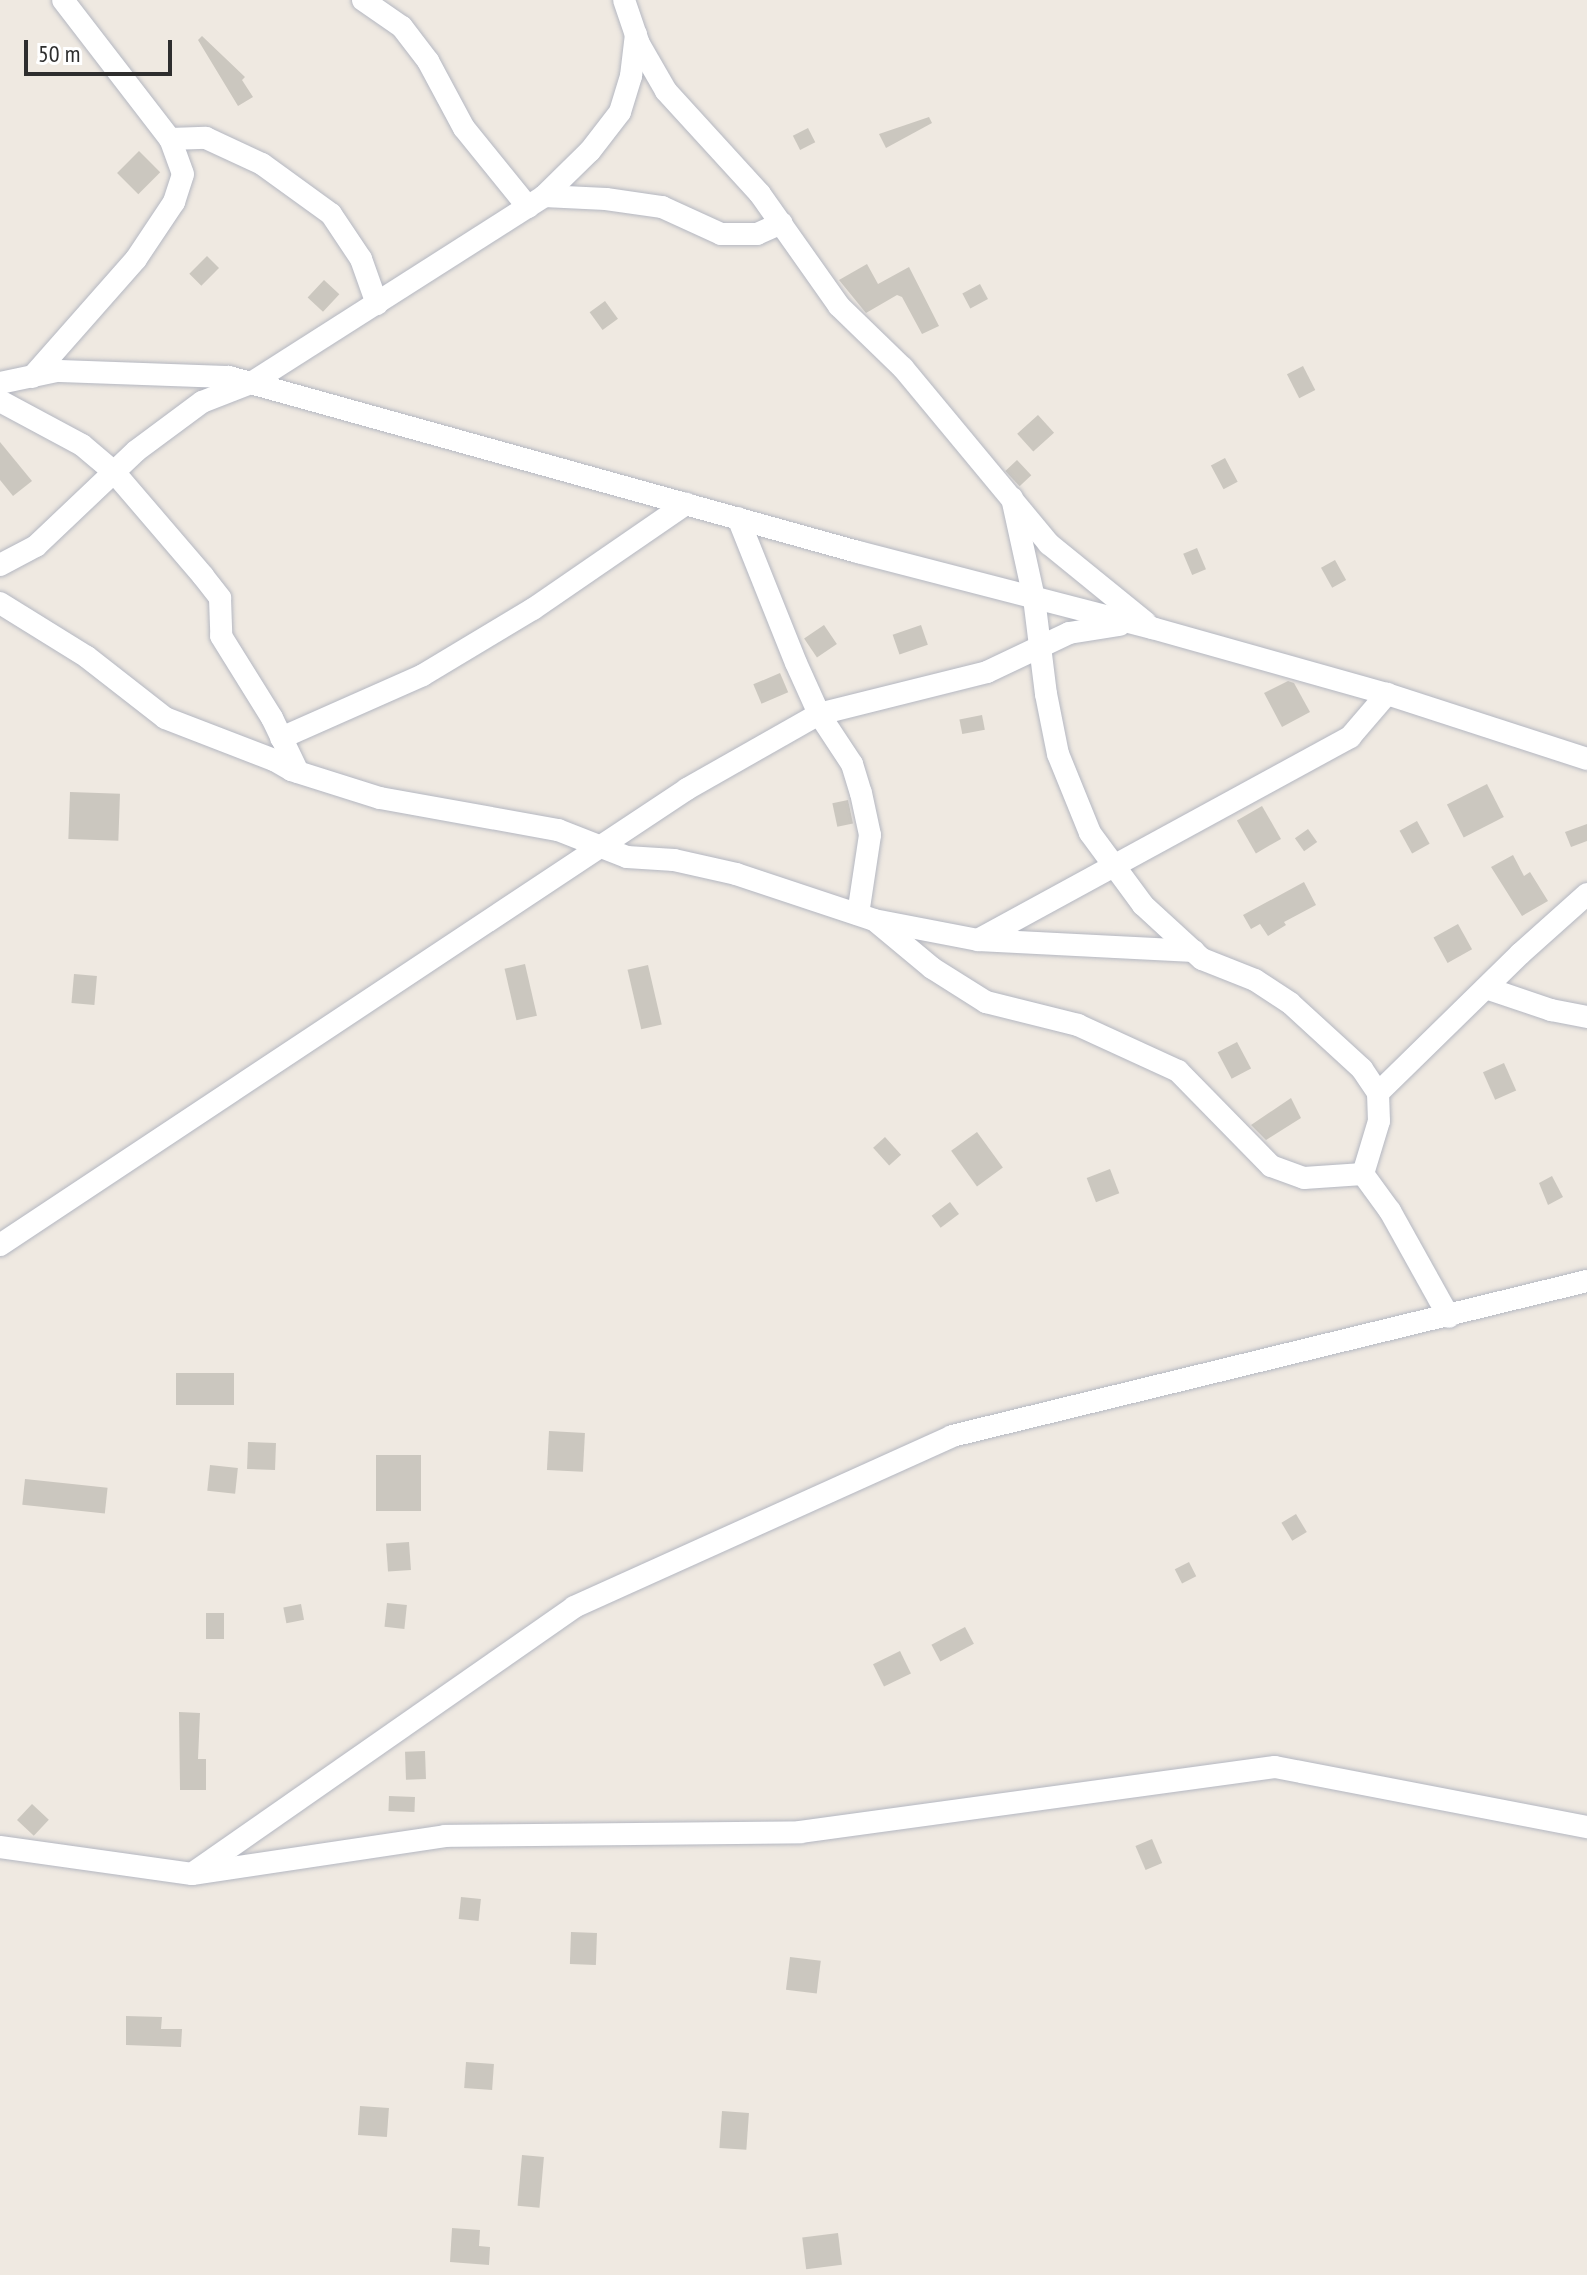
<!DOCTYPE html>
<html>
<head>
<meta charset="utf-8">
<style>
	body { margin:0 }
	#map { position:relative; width:1587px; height:2275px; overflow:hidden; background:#efe9e1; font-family:"PT Sans Narrow",sans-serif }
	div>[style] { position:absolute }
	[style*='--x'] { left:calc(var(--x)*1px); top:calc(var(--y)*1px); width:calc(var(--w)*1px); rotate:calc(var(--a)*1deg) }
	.building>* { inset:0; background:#cbc7bf; transform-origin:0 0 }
	.roads { filter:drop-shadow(0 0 2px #b4b7c1) drop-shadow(0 0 2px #b4b7c1) }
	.street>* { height:22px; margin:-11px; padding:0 11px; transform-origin:11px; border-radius:11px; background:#fff }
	span { translate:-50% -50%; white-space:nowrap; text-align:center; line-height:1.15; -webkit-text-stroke:6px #fff; paint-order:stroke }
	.scale { position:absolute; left:24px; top:40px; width:148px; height:36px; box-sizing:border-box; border:4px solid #2e2e2e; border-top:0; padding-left:10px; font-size:24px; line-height:28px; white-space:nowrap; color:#2e2e2e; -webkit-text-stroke:6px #fff; paint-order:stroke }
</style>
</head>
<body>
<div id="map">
	<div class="building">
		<div style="clip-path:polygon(202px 36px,245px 77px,242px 80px,253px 97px,238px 106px,198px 40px)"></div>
		<div style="clip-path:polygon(929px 117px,932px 123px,886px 148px,879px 134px)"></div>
		<div style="left:808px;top:128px;width:16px;height:17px;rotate:63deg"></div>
		<div style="left:139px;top:151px;width:30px;height:31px;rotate:45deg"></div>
		<div style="left:207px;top:256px;width:17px;height:25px;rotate:45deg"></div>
		<div style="clip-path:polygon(867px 264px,878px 284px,909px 267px,939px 326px,922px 334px,902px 297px,897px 295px,866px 313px,839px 280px)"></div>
		<div style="left:324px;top:280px;width:21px;height:24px;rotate:43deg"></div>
		<div style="left:980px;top:284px;width:17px;height:20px;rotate:62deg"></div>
		<div style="left:605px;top:301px;width:22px;height:19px;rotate:54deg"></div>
		<div style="left:1303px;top:366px;width:27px;height:18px;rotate:63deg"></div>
		<div style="left:1038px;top:415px;width:24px;height:28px;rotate:48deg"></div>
		<div style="clip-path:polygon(0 442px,32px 481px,13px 496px,0 480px)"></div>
		<div style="left:1225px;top:458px;width:27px;height:16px;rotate:62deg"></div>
		<div style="left:1017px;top:460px;width:21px;height:16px;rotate:47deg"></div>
		<div style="left:1197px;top:548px;width:23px;height:15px;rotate:67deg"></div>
		<div style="left:1335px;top:560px;width:23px;height:16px;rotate:61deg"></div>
		<div style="left:824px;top:625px;width:23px;height:24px;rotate:56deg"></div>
		<div style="left:921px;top:625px;width:21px;height:30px;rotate:71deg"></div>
		<div style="left:780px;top:673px;width:21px;height:29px;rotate:67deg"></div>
		<div style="clip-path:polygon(1288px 681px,1294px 683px,1310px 712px,1282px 727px,1264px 693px)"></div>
		<div style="left:982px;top:715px;width:15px;height:23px;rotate:79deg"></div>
		<div style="left:1487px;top:784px;width:37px;height:45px;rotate:63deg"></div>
		<div style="left:70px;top:792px;width:50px;height:47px;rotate:2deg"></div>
		<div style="left:848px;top:800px;width:24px;height:16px;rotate:78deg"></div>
		<div style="left:1262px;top:806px;width:38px;height:29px;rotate:60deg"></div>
		<div style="left:1417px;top:821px;width:26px;height:20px;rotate:61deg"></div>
		<div style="clip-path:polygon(1587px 824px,1587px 841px,1571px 847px,1565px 832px)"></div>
		<div style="left:1308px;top:829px;width:16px;height:16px;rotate:55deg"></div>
		<div style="clip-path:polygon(1513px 855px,1524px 876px,1530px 872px,1548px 901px,1522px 916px,1491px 867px)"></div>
		<div style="clip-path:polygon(1304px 882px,1316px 905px,1284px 922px,1286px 925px,1268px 936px,1260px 924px,1251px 929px,1243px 915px)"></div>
		<div style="left:1458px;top:924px;width:29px;height:28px;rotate:61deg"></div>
		<div style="left:525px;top:964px;width:53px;height:21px;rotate:77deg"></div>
		<div style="left:648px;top:965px;width:61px;height:21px;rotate:77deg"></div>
		<div style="left:74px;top:974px;width:23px;height:29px;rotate:5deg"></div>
		<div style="left:1237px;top:1042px;width:30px;height:22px;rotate:62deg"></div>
		<div style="left:1504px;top:1063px;width:30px;height:23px;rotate:66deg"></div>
		<div style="clip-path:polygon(1291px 1098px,1301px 1118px,1266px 1140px,1251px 1125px)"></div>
		<div style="left:977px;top:1132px;width:44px;height:32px;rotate:54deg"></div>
		<div style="left:885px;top:1137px;width:24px;height:16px;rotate:48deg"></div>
		<div style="left:1110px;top:1169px;width:26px;height:25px;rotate:69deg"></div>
		<div style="clip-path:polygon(1552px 1176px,1563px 1197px,1548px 1205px,1539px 1183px)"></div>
		<div style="left:950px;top:1202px;width:15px;height:23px;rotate:53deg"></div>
		<div style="left:176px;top:1373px;width:58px;height:32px"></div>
		<div style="left:549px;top:1431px;width:36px;height:39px;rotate:3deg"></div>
		<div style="left:248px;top:1442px;width:28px;height:27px;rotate:2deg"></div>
		<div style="left:376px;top:1455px;width:45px;height:56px"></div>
		<div style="left:210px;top:1465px;width:28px;height:26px;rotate:6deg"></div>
		<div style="left:25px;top:1479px;width:83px;height:26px;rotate:6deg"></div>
		<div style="left:1296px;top:1514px;width:21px;height:17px;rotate:59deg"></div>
		<div style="left:409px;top:1542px;width:28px;height:23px;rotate:86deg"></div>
		<div style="left:1189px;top:1562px;width:16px;height:16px;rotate:63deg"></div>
		<div style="left:387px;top:1603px;width:20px;height:24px;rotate:6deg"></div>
		<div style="left:301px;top:1604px;width:16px;height:18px;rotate:79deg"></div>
		<div style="left:206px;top:1613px;width:18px;height:26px"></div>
		<div style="left:965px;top:1627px;width:19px;height:38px;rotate:62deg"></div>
		<div style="left:900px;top:1651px;width:25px;height:30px;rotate:64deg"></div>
		<div style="clip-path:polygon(179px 1712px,200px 1713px,198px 1759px,206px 1759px,206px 1790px,180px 1790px)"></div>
		<div style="left:425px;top:1751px;width:28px;height:20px;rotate:88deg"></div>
		<div style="left:389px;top:1796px;width:26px;height:15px;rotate:2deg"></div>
		<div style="left:32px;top:1804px;width:23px;height:22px;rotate:43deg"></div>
		<div style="left:1152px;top:1839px;width:26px;height:18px;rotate:67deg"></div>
		<div style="left:461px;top:1897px;width:20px;height:22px;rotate:6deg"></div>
		<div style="left:571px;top:1932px;width:26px;height:32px;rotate:2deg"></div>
		<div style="left:790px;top:1957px;width:31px;height:33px;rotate:7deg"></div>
		<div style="clip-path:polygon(126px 2016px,162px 2017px,161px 2029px,182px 2029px,181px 2047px,126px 2045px)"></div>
		<div style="left:466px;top:2062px;width:28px;height:26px;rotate:4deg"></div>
		<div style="left:360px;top:2106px;width:29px;height:29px;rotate:4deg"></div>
		<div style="left:722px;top:2111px;width:27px;height:37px;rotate:4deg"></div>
		<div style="left:522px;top:2155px;width:22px;height:51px;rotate:5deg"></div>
		<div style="clip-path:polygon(452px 2228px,480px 2230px,479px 2246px,490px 2247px,489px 2265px,450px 2262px)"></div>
		<div style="left:838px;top:2233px;width:32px;height:36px;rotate:83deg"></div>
	</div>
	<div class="roads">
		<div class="street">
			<div style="--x:363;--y:0;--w:47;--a:34.7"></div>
			<div style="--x:402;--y:27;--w:43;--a:52.6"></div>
			<div style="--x:428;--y:61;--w:76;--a:61.8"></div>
			<div style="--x:464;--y:128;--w:102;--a:51"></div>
			<div style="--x:624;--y:0;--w:46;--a:71.2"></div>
			<div style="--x:639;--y:44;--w:54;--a:60.1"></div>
			<div style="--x:666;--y:91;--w:139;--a:47.6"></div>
			<div style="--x:760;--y:194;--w:137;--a:54.8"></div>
			<div style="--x:839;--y:306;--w:89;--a:44.1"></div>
			<div style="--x:903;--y:368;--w:229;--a:50.3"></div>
			<div style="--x:1049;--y:544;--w:124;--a:39.1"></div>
			<div style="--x:170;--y:139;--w:36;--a:-2"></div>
			<div style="--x:206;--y:138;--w:62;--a:24.9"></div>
			<div style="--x:262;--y:164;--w:85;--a:35.9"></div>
			<div style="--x:331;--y:214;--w:54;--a:56.3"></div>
			<div style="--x:361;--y:259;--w:48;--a:70.4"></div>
			<div style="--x:544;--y:196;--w:62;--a:2.8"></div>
			<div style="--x:606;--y:199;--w:57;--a:8.1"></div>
			<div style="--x:662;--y:207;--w:65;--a:24.6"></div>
			<div style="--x:721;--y:234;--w:36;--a:0"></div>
			<div style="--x:757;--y:234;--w:27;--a:-24"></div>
			<div style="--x:32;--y:377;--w:157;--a:-48.6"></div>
			<div style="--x:136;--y:259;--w:69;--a:-56.3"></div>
			<div style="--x:174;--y:202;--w:29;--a:-72"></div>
			<div style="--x:183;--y:174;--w:37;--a:-110"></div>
			<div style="--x:170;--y:139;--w:175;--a:-127.6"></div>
			<div style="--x:0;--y:383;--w:58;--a:-11.9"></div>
			<div style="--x:57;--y:371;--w:172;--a:2"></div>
			<div style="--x:229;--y:377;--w:653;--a:15.55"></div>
			<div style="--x:858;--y:552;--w:304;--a:14.5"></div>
			<div style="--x:1152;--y:628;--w:244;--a:15.7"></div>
			<div style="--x:1387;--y:694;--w:210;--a:18"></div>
			<div style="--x:0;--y:401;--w:93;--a:28.2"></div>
			<div style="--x:82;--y:445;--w:42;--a:40.2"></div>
			<div style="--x:114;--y:472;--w:137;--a:49.4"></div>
			<div style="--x:203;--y:576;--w:28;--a:52"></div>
			<div style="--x:220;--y:598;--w:38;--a:88"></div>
			<div style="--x:221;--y:636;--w:97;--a:58.1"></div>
			<div style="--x:272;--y:718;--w:60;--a:64.3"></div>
			<div style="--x:1012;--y:498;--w:102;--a:77.6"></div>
			<div style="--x:1034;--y:598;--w:97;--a:82.9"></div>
			<div style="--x:1046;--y:694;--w:61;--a:78.7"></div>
			<div style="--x:1058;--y:754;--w:85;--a:67.9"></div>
			<div style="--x:1090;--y:833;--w:89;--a:53.6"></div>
			<div style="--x:1143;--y:905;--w:80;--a:42.5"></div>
			<div style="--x:1202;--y:959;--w:57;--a:21.6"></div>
			<div style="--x:1255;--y:980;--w:42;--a:33.3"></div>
			<div style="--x:1290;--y:1003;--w:98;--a:42.5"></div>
			<div style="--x:1362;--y:1069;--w:29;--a:56"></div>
			<div style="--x:1378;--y:1093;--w:28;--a:88"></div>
			<div style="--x:1379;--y:1121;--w:55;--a:106.8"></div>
			<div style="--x:1363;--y:1174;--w:46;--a:53.9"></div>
			<div style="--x:1390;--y:1211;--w:121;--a:60.9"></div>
			<div style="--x:738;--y:518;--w:156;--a:68.2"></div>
			<div style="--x:796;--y:663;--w:56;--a:65.7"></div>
			<div style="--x:819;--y:714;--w:60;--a:56.6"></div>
			<div style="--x:852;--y:764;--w:30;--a:73"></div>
			<div style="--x:861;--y:793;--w:43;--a:77.9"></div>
			<div style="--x:870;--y:835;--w:80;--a:98.6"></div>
			<div style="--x:0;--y:565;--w:41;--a:-27.8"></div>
			<div style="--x:36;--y:546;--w:138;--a:-43.5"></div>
			<div style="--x:136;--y:451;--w:82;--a:-36.6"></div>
			<div style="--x:202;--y:402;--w:53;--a:-21.2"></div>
			<div style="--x:251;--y:383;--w:348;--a:-32.5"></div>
			<div style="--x:544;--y:196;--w:64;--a:-44.4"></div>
			<div style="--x:590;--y:151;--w:49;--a:-52.4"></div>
			<div style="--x:620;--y:112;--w:38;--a:-73"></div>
			<div style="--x:631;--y:76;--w:42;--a:-83.2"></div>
			<div style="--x:0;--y:603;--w:102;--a:31.8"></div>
			<div style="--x:87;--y:657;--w:99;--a:38"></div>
			<div style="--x:165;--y:718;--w:117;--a:21.1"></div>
			<div style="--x:274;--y:760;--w:20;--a:30"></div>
			<div style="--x:291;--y:770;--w:93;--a:17.5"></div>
			<div style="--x:380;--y:798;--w:181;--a:10.2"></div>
			<div style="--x:558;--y:830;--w:74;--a:21.4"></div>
			<div style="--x:627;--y:857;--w:47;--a:3.7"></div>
			<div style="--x:674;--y:860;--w:64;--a:12.7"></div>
			<div style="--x:736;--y:874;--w:145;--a:18.4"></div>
			<div style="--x:874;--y:920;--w:106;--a:10.9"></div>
			<div style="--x:978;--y:940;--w:424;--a:-28.6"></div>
			<div style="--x:1350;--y:737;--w:57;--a:-49.3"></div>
			<div style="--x:281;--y:738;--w:155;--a:-23.9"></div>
			<div style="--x:423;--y:675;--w:128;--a:-31"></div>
			<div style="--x:533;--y:609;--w:186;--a:-34.5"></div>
			<div style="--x:878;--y:923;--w:70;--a:39.8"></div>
			<div style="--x:932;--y:968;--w:64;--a:32.2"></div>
			<div style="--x:986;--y:1002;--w:95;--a:14"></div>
			<div style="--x:1078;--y:1025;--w:110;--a:24.7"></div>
			<div style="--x:1178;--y:1071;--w:133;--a:45.6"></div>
			<div style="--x:1271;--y:1166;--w:35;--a:20"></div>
			<div style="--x:1304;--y:1178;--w:59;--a:-3.9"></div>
			<div style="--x:978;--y:940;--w:216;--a:2.9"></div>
			<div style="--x:1486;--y:988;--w:69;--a:18.7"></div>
			<div style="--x:1551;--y:1010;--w:37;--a:11"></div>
			<div style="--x:1378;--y:1093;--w:199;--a:-44.4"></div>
			<div style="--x:1520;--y:954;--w:90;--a:-41.8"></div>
			<div style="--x:0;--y:1245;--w:825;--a:-33.57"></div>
			<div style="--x:687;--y:789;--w:152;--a:-29.6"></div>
			<div style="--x:819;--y:714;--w:173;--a:-14"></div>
			<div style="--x:987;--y:672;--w:91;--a:-25.4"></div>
			<div style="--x:1069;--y:633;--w:51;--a:-9.1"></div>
			<div style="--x:0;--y:1847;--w:194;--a:8"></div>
			<div style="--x:192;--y:1874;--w:256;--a:-8.5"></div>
			<div style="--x:445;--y:1836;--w:355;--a:-0.6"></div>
			<div style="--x:800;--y:1832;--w:479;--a:-7.8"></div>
			<div style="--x:1275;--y:1767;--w:318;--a:10.9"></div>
			<div style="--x:196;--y:1871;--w:461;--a:-34.9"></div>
			<div style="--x:574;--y:1607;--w:415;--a:-24.3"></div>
			<div style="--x:952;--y:1436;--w:654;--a:-13.72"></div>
		</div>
	</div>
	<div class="scale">50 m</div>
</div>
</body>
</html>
